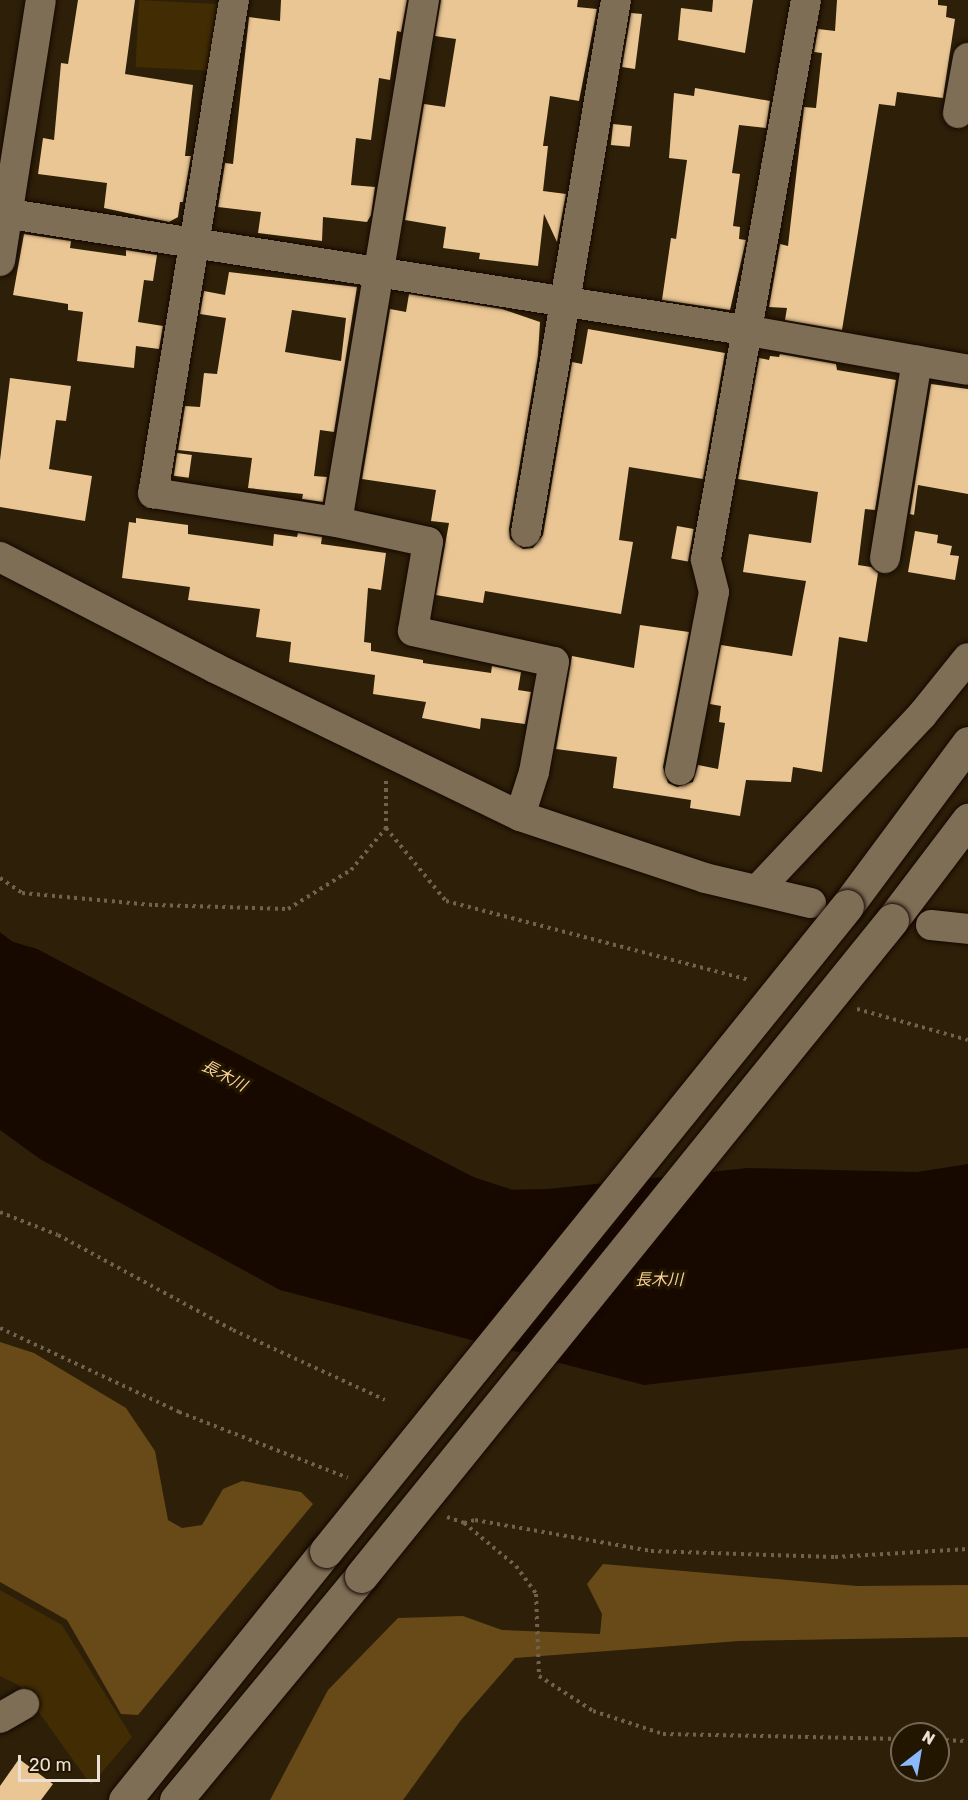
<!DOCTYPE html>
<html>
<head>
<meta charset="utf-8">
<style>
	body { margin:0 }
	#map { position:relative; width:968px; height:1800px; overflow:hidden; background:#2d1f08; font-family:Rubik,"Noto Sans JP",sans-serif }
	div>[style] { position:absolute }
	[style*='--x'] { left:calc(var(--x)*1px); top:calc(var(--y)*1px); width:calc(var(--w)*1px); rotate:calc(var(--a)*1deg) }
	.green>* { inset:0; background:#412c04; transform-origin:0 0 }
	.forest>* { inset:0; background:#684a18 }
	.water>* { inset:0; background:#170900 }
	.river>* { height:50px; margin:-25px; padding:0 25px; transform-origin:25px; border-radius:25px; background:#170900 }
	.building>* { inset:0; background:#e9c694; transform-origin:0 0 }
	.path>* { height:4px; margin-top:-2px; transform-origin:0; background:repeating-linear-gradient(90deg,#6f634f 0 3px,transparent 0 7.5px) }
	.roads { filter:drop-shadow(0 0 2px #150800) drop-shadow(0 0 2px #150800) }
	.street>* { height:30px; margin:-15px; padding:0 15px; transform-origin:15px; border-radius:15px; background:#7f6e56 }
	.secondary>* { height:33px; margin:-16.5px; padding:0 16.5px; transform-origin:16.5px; border-radius:16.5px; background:#7f6e56 }
	.bridges { filter:drop-shadow(0 0 2px #150800) drop-shadow(0 0 2px #150800) }
	.secondary-bridge>* { height:33px; margin:-16.5px; padding:0 16.5px; transform-origin:16.5px; border-radius:16.5px; background:#7f6e56 }
	span { translate:-50% -50%; white-space:nowrap; text-align:center; line-height:1.15; -webkit-text-stroke:6px #231601; paint-order:stroke }
	.water-label { font-size:16px; color:#fad399; font-style:italic }
	.north { position:absolute; left:890px; top:1722px; width:60px; height:60px; box-sizing:border-box; background:#231601; border:2px solid #736755; border-radius:50%; rotate:31deg; font-size:16px; font-weight:700; line-height:24px; text-align:center; color:#eae0d3 }
	.north::after { content:''; display:block; margin:auto; width:21px; height:27px; background:#8abafc; clip-path:polygon(50% 0,100% 100%,50% 72%,0 100%) }
	.scale { position:absolute; left:18px; top:1755px; width:82px; height:27px; box-sizing:border-box; border:3px solid #eae0d3; border-top:0; padding-left:8px; font-size:18px; line-height:21px; white-space:nowrap; color:#eae0d3; -webkit-text-stroke:4px #231601; paint-order:stroke }
</style>
</head>
<body>
<div id="map">
	<div class="green">
		<div style="left:139px;top:0;width:83px;height:67px;rotate:3deg"></div>
		<div style="clip-path:polygon(0 1590px,62px 1625px,132px 1737px,91px 1785px,20px 1686px,0 1676px)"></div>
	</div>
	<div class="forest">
		<div style="clip-path:polygon(0 1342px,34px 1353px,126px 1408px,155px 1451px,168px 1520px,182px 1528px,202px 1525px,223px 1489px,242px 1481px,301px 1492px,313px 1504px,138px 1715px,121px 1714px,67px 1620px,0 1582px)"></div>
		<div style="clip-path:polygon(603px 1564px,857px 1586px,968px 1585px,968px 1637px,739px 1641px,515px 1658px,461px 1720px,403px 1800px,270px 1800px,328px 1690px,398px 1618px,463px 1616px,502px 1630px,600px 1634px,602px 1614px,587px 1584px)"></div>
	</div>
	<div class="water">
		<div style="clip-path:polygon(0 932px,176px 1070px,397px 1192px,548px 1189px,748px 1168px,917px 1172px,968px 1164px,968px 1348px,644px 1385px,280px 1290px,40px 1159px,0 1130px)"></div>
	</div>
	<div class="river">
		<div style="--x:0;--y:964;--w:28;--a:17"></div>
		<div style="--x:27;--y:972;--w:492;--a:27.6"></div>
		<div style="--x:463;--y:1200;--w:48;--a:18.1"></div>
	</div>
	<div class="building">
		<div style="clip-path:polygon(78px 0,135px 0,125px 74px,193px 85px,185px 156px,191px 156px,183px 202px,180px 202px,178px 217px,169px 222px,104px 208px,107px 183px,38px 174px,43px 138px,54px 140px,61px 63px,68px 64px)"></div>
		<div style="clip-path:polygon(281px 0,407px 0,401px 32px,397px 31px,390px 80px,379px 78px,371px 140px,356px 138px,351px 185px,375px 187px,371px 215px,367px 222px,323px 217px,322px 241px,258px 233px,261px 212px,218px 207px,225px 163px,233px 164px,249px 17px,280px 21px)"></div>
		<div style="clip-path:polygon(441px 0,578px 0,577px 7px,597px 9px,579px 101px,550px 96px,543px 146px,548px 146px,543px 191px,566px 194px,557px 242px,544px 214px,538px 266px,479px 259px,480px 253px,443px 248px,446px 227px,405px 220px,424px 104px,445px 107px,456px 39px,435px 36px)"></div>
		<div style="clip-path:polygon(713px 0,753px 0,745px 53px,678px 40px,681px 8px,712px 12px)"></div>
		<div style="clip-path:polygon(837px 0,938px 0,938px 5px,947px 6px,946px 17px,955px 19px,943px 98px,897px 92px,895px 106px,879px 104px,842px 330px,785px 320px,787px 308px,769px 307px,780px 244px,788px 246px,804px 107px,816px 108px,822px 53px,814px 52px,818px 29px,835px 31px)"></div>
		<div style="clip-path:polygon(631px 13px,642px 14px,635px 69px,622px 67px)"></div>
		<div style="clip-path:polygon(695px 88px,770px 101px,766px 128px,739px 125px,732px 173px,740px 174px,733px 226px,740px 227px,739px 239px,746px 240px,730px 310px,662px 300px,671px 238px,676px 239px,687px 160px,669px 158px,674px 93px,694px 96px)"></div>
		<div style="left:613px;top:124px;width:19px;height:21px;rotate:6deg"></div>
		<div style="clip-path:polygon(24px 234px,71px 241px,70px 248px,126px 256px,126px 250px,157px 255px,153px 281px,144px 280px,138px 322px,163px 326px,159px 349px,136px 346px,134px 368px,77px 361px,83px 312px,68px 310px,68px 304px,13px 295px)"></div>
		<div style="clip-path:polygon(evenodd,229px 272px,357px 287px,334px 432px,320px 430px,314px 476px,327px 477px,323px 502px,302px 499px,303px 494px,248px 488px,252px 458px,178px 450px,185px 406px,200px 407px,204px 373px,217px 374px,226px 318px,200px 314px,204px 291px,225px 295px,229px 272px,292px 310px,346px 318px,341px 361px,285px 352px,292px 310px)"></div>
		<div style="clip-path:polygon(409px 294px,502px 309px,540px 322px,538px 356px,509px 529px,510px 539px,523px 549px,533px 548px,543px 535px,572px 362px,582px 364px,588px 329px,725px 353px,703px 479px,629px 467px,619px 540px,633px 542px,621px 614px,485px 591px,483px 603px,436px 595px,449px 523px,431px 521px,436px 490px,362px 479px,390px 309px,406px 312px)"></div>
		<div style="clip-path:polygon(780px 354px,836px 364px,837px 370px,896px 380px,875px 510px,865px 509px,858px 565px,871px 567px,878px 573px,867px 642px,839px 637px,822px 772px,793px 767px,791px 782px,746px 780px,740px 816px,690px 808px,691px 800px,613px 788px,617px 757px,556px 749px,572px 656px,634px 668px,640px 625px,689px 632px,663px 767px,668px 783px,677px 787px,693px 782px,698px 765px,718px 769px,725px 723px,719px 722px,721px 706px,710px 704px,721px 645px,792px 656px,806px 581px,743px 572px,749px 534px,811px 543px,818px 492px,738px 479px,759px 358px,769px 360px,770px 356px,779px 357px)"></div>
		<div style="clip-path:polygon(10px 378px,71px 386px,66px 421px,56px 420px,49px 469px,92px 476px,85px 521px,0 507px,0 460px)"></div>
		<div style="clip-path:polygon(931px 384px,968px 389px,968px 494px,918px 485px,914px 515px,910px 514px)"></div>
		<div style="left:177px;top:453px;width:15px;height:23px;rotate:8deg"></div>
		<div style="clip-path:polygon(136px 518px,188px 525px,188px 534px,273px 546px,274px 534px,297px 537px,298px 533px,322px 537px,321px 544px,386px 553px,381px 590px,368px 588px,364px 642px,371px 643px,371px 651px,423px 660px,423px 663px,491px 673px,492px 666px,521px 672px,518px 690px,531px 692px,525px 724px,481px 718px,480px 729px,422px 718px,426px 702px,373px 694px,375px 675px,289px 662px,291px 642px,256px 637px,260px 609px,188px 600px,190px 587px,122px 578px,129px 522px,136px 523px)"></div>
		<div style="left:677px;top:526px;width:17px;height:33px;rotate:10deg"></div>
		<div style="clip-path:polygon(915px 531px,938px 535px,937px 543px,952px 546px,950px 555px,959px 556px,955px 580px,908px 572px)"></div>
		<div style="clip-path:polygon(19px 1759px,53px 1784px,41px 1800px,0 1800px,0 1786px)"></div>
	</div>
	<div class="path">
		<div style="--x:386;--y:781;--w:47;--a:90"></div>
		<div style="--x:386;--y:828;--w:94;--a:50.6"></div>
		<div style="--x:446;--y:901;--w:313;--a:14.6"></div>
		<div style="--x:0;--y:878;--w:27;--a:34"></div>
		<div style="--x:22;--y:893;--w:134;--a:5.2"></div>
		<div style="--x:155;--y:905;--w:133;--a:1.7"></div>
		<div style="--x:288;--y:909;--w:74;--a:-31.8"></div>
		<div style="--x:351;--y:870;--w:55;--a:-50.2"></div>
		<div style="--x:857;--y:1009;--w:115;--a:15.6"></div>
		<div style="--x:0;--y:1212;--w:62;--a:21.6"></div>
		<div style="--x:58;--y:1235;--w:199;--a:28.5"></div>
		<div style="--x:233;--y:1330;--w:167;--a:24.7"></div>
		<div style="--x:0;--y:1328;--w:198;--a:25.1"></div>
		<div style="--x:179;--y:1412;--w:181;--a:21.3"></div>
		<div style="--x:447;--y:1517;--w:18;--a:19"></div>
		<div style="--x:464;--y:1523;--w:67;--a:39.6"></div>
		<div style="--x:516;--y:1566;--w:34;--a:54"></div>
		<div style="--x:536;--y:1594;--w:82;--a:87.9"></div>
		<div style="--x:539;--y:1676;--w:64;--a:32.9"></div>
		<div style="--x:593;--y:1711;--w:74;--a:18.2"></div>
		<div style="--x:663;--y:1734;--w:239;--a:1.2"></div>
		<div style="--x:464;--y:1523;--w:11;--a:-15"></div>
		<div style="--x:475;--y:1520;--w:179;--a:10"></div>
		<div style="--x:651;--y:1551;--w:184;--a:1.9"></div>
		<div style="--x:835;--y:1557;--w:133;--a:-3.4"></div>
		<div style="--x:938;--y:1740;--w:30;--a:2"></div>
	</div>
	<div class="roads">
		<div class="street">
			<div style="--x:234;--y:0;--w:500;--a:99.3"></div>
			<div style="--x:153;--y:493;--w:186;--a:9"></div>
			<div style="--x:424;--y:0;--w:529;--a:99.46"></div>
			<div style="--x:337;--y:522;--w:93;--a:12.4"></div>
			<div style="--x:428;--y:542;--w:90;--a:99.6"></div>
			<div style="--x:413;--y:631;--w:144;--a:12.4"></div>
			<div style="--x:554;--y:662;--w:112;--a:100.3"></div>
			<div style="--x:534;--y:772;--w:46;--a:107.7"></div>
			<div style="--x:958;--y:113;--w:56;--a:-79.7"></div>
			<div style="--x:10;--y:214;--w:749;--a:8.98"></div>
			<div style="--x:750;--y:331;--w:221;--a:10.1"></div>
			<div style="--x:0;--y:261;--w:264;--a:-81.1"></div>
			<div style="--x:526;--y:532;--w:540;--a:-80.4"></div>
			<div style="--x:0;--y:557;--w:242;--a:27.3"></div>
			<div style="--x:215;--y:668;--w:339;--a:25.9"></div>
			<div style="--x:520;--y:816;--w:195;--a:18.5"></div>
			<div style="--x:705;--y:878;--w:109;--a:13.3"></div>
			<div style="--x:885;--y:558;--w:200;--a:-80.8"></div>
			<div style="--x:680;--y:770;--w:181;--a:-79.2"></div>
			<div style="--x:714;--y:592;--w:34;--a:-104"></div>
			<div style="--x:706;--y:559;--w:568;--a:-79.86"></div>
			<div style="--x:759;--y:888;--w:238;--a:-46.7"></div>
			<div style="--x:922;--y:715;--w:73;--a:-51.1"></div>
			<div style="--x:931;--y:925;--w:37;--a:6"></div>
			<div style="--x:0;--y:1718;--w:28;--a:-30"></div>
		</div>
		<div class="secondary">
			<div style="--x:847;--y:906;--w:203;--a:-53.4"></div>
			<div style="--x:892;--y:920;--w:126;--a:-52.8"></div>
			<div style="--x:125;--y:1800;--w:320;--a:-51.1"></div>
			<div style="--x:176;--y:1800;--w:291;--a:-50.4"></div>
		</div>
	</div>
	<div class="bridges">
		<div class="secondary-bridge">
			<div style="--x:326;--y:1551;--w:829;--a:-51.07"></div>
			<div style="--x:361;--y:1576;--w:844;--a:-51.01"></div>
		</div>
	</div>
	<div class="water-label">
		<span style="left:224px;top:1076px;rotate:28deg">長木川</span>
		<span style="left:659px;top:1280px">長木川</span>
	</div>
	<div class="north">N</div>
	<div class="scale">20 m</div>
</div>
</body>
</html>
